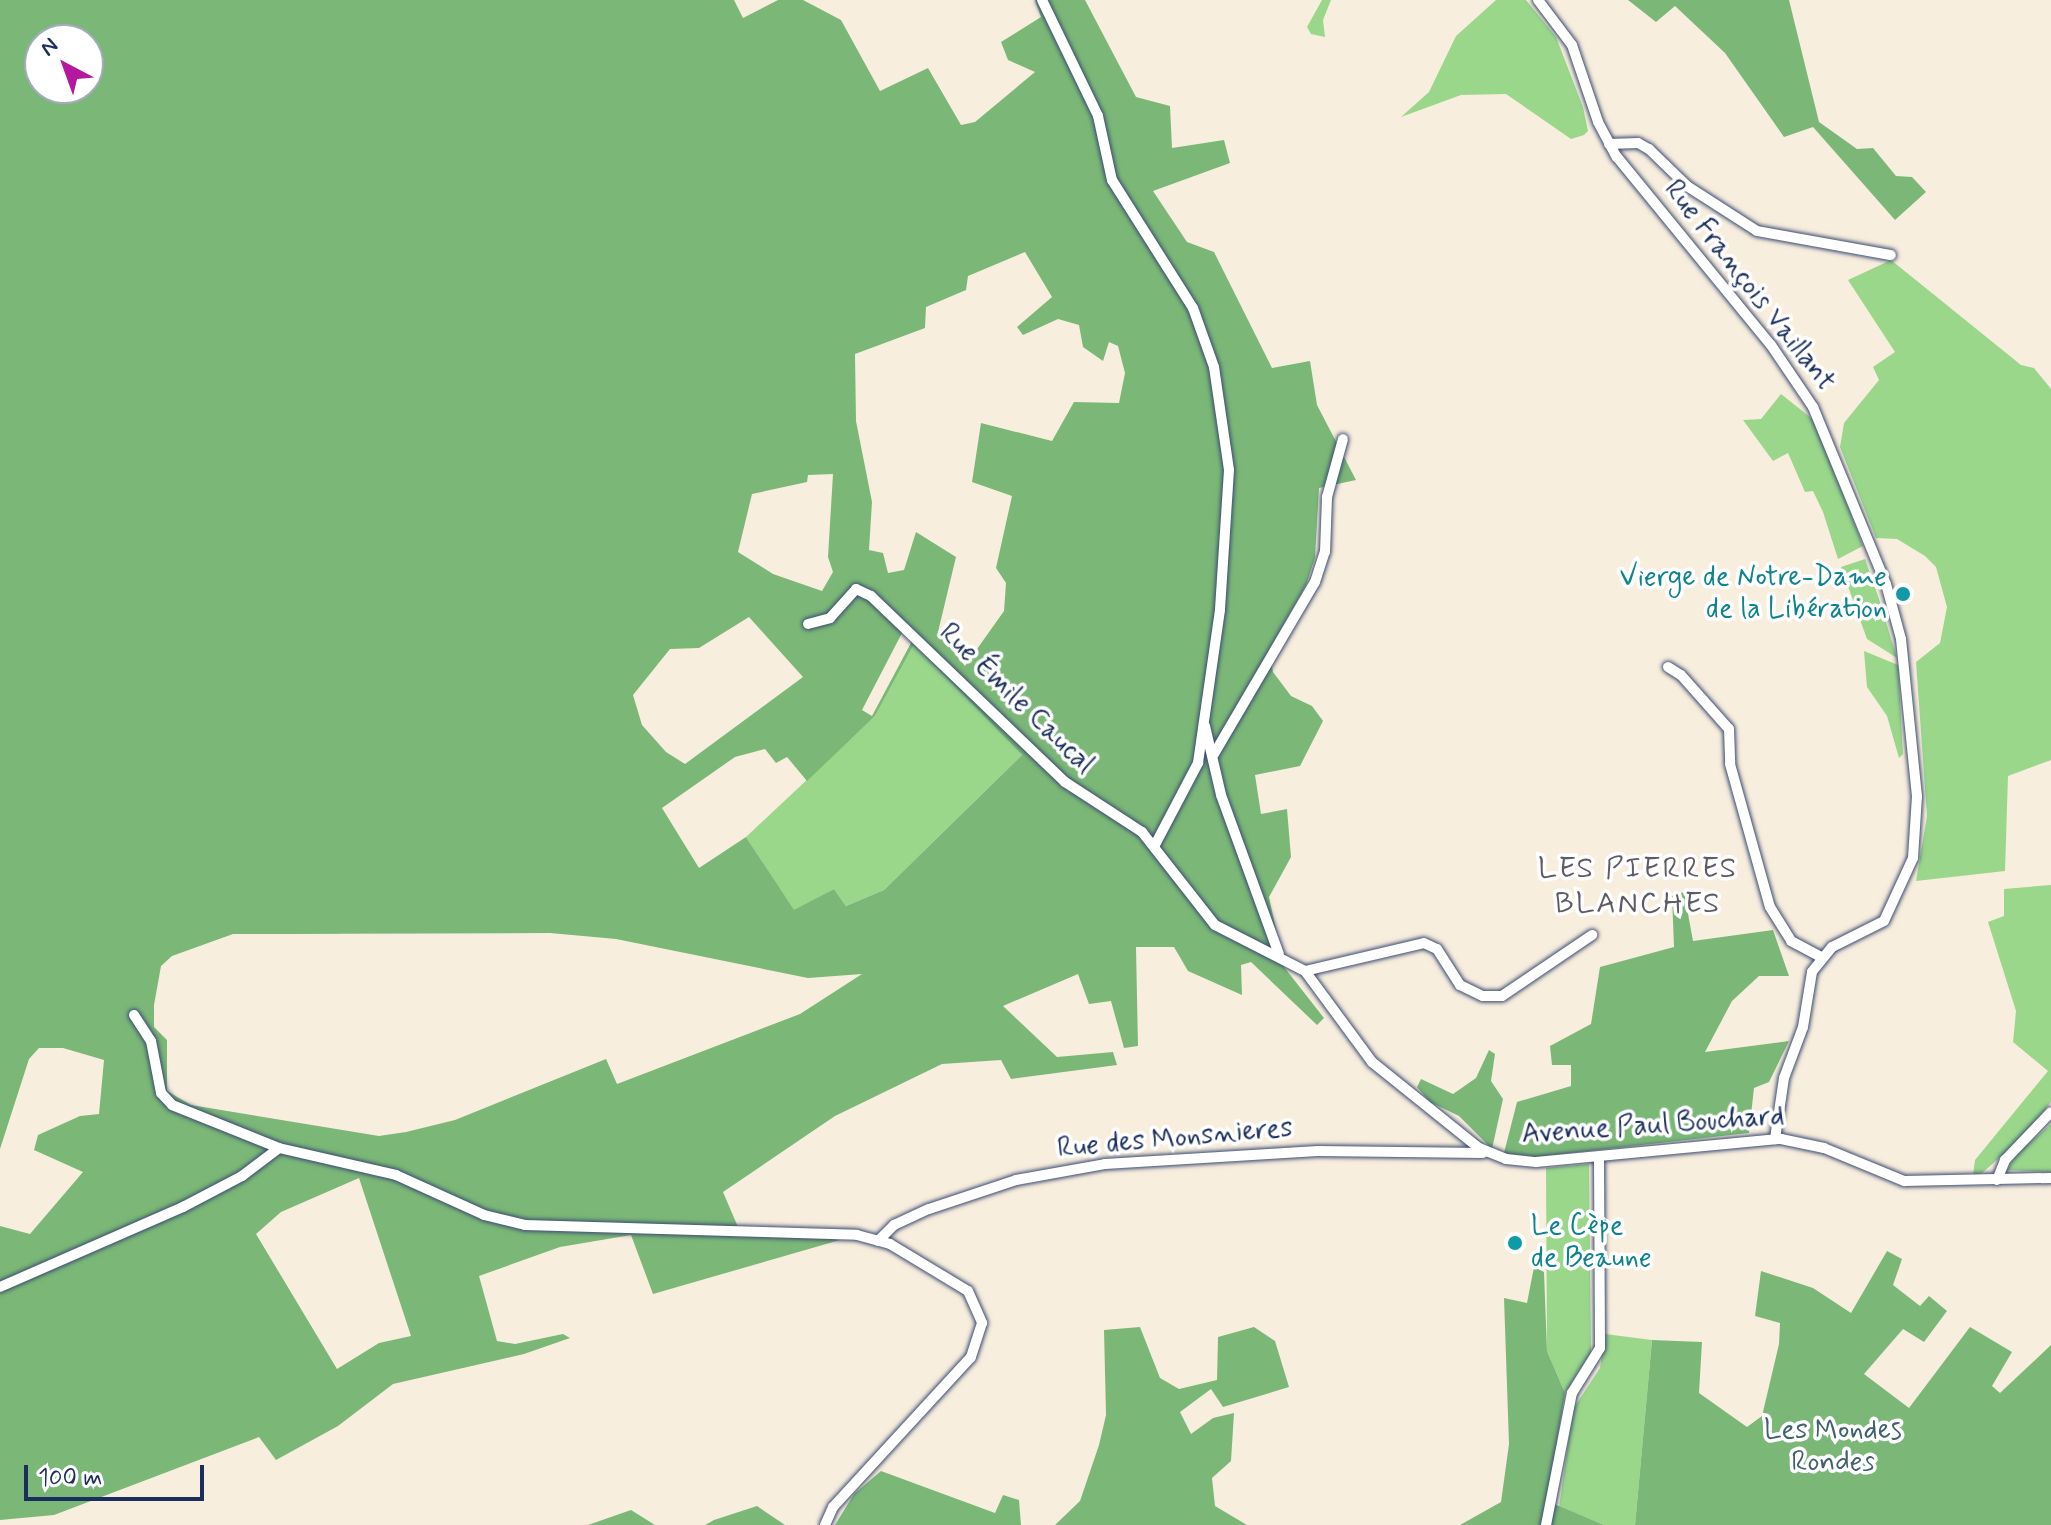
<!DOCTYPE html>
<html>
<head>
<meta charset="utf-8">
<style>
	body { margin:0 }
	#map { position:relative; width:2051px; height:1525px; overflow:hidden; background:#f8eede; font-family:Mynerve,sans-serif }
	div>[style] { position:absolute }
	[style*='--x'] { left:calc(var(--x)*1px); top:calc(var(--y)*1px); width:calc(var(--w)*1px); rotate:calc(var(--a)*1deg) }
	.green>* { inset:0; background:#9ad78b }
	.forest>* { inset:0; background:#7bb877 }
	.roads { filter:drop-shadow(0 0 2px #3c4c71) drop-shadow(0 0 2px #3c4c71) }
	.street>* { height:10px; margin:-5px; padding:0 5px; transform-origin:5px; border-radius:5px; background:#fff }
	.dots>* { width:22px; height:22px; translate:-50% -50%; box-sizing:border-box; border:4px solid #fff; border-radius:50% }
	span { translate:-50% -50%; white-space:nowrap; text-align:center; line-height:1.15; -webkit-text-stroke:7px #fff; paint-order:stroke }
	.street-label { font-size:28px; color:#1b2f5e }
	.culture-label { font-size:28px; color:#0d838f }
	.right { translate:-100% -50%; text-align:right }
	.left { translate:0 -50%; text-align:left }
	.park-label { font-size:28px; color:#41616c }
	.neighbourhood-label { font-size:30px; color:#5f5b64; letter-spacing:2px }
	.north { position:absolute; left:24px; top:24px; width:80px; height:80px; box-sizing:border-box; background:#fff; border:2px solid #a4acbf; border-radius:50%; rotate:319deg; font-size:22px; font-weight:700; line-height:32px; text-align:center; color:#1b2f5e }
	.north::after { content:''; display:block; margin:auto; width:28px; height:36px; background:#b5179e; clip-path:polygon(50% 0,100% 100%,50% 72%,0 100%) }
	.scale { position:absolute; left:24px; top:1465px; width:180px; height:36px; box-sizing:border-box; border:4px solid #1b2f5e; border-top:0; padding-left:10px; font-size:24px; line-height:28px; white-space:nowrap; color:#1b2f5e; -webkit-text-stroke:6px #fff; paint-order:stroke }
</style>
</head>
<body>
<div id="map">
	<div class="green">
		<div style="clip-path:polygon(1322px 0,1331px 0,1323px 20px,1325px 37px,1311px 34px,1307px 27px)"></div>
		<div style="clip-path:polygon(1496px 0,1526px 0,1556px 37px,1583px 107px,1588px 131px,1584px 135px,1571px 139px,1506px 94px,1461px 95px,1401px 117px,1429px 92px,1456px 36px)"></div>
		<div style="clip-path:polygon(1891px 260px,2021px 365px,2034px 368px,2051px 389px,2051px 760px,2008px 776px,2005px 871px,1916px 881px,1927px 816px,1916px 662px,1940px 643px,1947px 607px,1936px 567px,1925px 556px,1897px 539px,1876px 538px,1840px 447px,1844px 423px,1879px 380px,1873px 367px,1895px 352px,1848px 280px)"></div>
		<div style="clip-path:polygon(1781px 394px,1815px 421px,1863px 546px,1838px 559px,1823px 512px,1813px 491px,1805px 492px,1788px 453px,1773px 461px,1743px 420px,1761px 419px)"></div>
		<div style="clip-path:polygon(1865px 559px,1879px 599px,1897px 658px,1867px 639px,1841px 567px)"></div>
		<div style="clip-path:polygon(914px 643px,1022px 755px,884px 890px,846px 906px,834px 889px,794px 911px,746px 837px,875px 716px)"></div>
		<div style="clip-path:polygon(1864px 651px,1898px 665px,1903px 754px,1899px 758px,1887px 716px,1867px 687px)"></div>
		<div style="clip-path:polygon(2051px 885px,2051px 1102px,2021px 1139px,1982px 1173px,1973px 1175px,1975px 1160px,2048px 1071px,2013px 1042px,2016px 1011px,1988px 922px,2004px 916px,2004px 889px)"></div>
		<div style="clip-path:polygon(2051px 1124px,2051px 1172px,2007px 1170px,2017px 1154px)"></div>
		<div style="clip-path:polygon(1589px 1164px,1591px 1352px,1565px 1393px,1547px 1351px,1546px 1168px)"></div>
		<div style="clip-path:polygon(1605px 1334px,1652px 1340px,1635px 1525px,1604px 1525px,1559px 1507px,1573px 1409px,1600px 1368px)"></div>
	</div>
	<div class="forest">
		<div style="clip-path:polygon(evenodd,0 0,734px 0,743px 18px,778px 0,803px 0,841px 20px,880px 91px,928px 68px,961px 125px,975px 122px,1035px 72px,1008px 60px,1001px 42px,1041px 17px,1035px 0,1085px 0,1136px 97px,1170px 106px,1172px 148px,1224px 140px,1230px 163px,1153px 191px,1187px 242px,1214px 252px,1272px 368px,1310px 361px,1317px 405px,1356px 480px,1319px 488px,1315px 558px,1306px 585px,1269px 650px,1273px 672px,1291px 696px,1312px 706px,1323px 721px,1300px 766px,1255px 775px,1261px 814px,1287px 809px,1291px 857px,1269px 897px,1284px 967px,1324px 1018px,1317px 1025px,1251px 962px,1241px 965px,1242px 995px,1188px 971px,1174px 947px,1136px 947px,1138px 1046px,1124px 1048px,1111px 1001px,1089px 1004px,1078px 974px,1003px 1006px,1057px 1057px,1113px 1052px,1117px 1065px,1011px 1079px,1001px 1060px,942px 1064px,835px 1116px,723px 1192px,738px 1227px,840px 1240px,653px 1294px,631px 1235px,560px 1247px,479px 1276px,497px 1341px,515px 1344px,563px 1334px,570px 1338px,524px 1354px,393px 1384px,338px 1426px,276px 1460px,259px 1437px,54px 1515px,0 1520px,0 1226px,30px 1234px,83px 1172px,34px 1150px,38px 1135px,80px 1116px,99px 1114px,104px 1060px,63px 1048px,39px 1048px,29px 1059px,0 1149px,0 0,40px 40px,88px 40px,88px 88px,40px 88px,40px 40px,0 0,1025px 252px,1052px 297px,1017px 327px,1023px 335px,1058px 319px,1079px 325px,1083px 347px,1103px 361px,1109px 342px,1118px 346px,1125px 373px,1119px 403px,1074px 402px,1052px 441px,981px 423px,972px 482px,1012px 496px,996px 568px,1006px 583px,1004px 611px,965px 666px,938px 632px,956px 557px,916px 532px,904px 570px,888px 573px,883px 553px,869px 550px,872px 502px,856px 421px,855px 354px,925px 328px,926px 307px,966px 290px,968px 276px,1025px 252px,0 0,833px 474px,828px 557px,833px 572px,822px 591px,773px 574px,738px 552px,752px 494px,807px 482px,808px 475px,833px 474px,0 0,749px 617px,803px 677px,685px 764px,666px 752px,642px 725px,633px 695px,670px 649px,699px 648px,749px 617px,0 0,902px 633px,912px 641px,872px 716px,862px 710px,902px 633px,0 0,914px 644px,1022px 755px,884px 890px,846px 906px,834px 889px,794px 910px,746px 837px,699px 868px,662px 808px,735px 757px,765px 749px,776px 763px,787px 757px,807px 781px,875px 716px,914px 644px,0 0,550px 933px,616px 939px,808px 978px,862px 974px,800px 1014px,617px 1084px,606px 1059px,455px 1120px,406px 1132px,379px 1136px,191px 1105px,167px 1091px,167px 1040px,154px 1027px,154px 1005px,161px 966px,172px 956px,233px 934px,550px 933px,0 0,359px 1178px,411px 1336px,379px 1343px,337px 1369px,256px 1234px,281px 1212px,359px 1178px)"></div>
		<div style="clip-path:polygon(1628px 0,1789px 0,1819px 122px,1857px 149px,1873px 148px,1896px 176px,1912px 177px,1926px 192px,1895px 220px,1813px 127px,1784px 137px,1725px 53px,1675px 6px,1656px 22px)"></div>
		<div style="clip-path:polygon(1684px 892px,1693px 941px,1773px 930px,1789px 976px,1759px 976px,1732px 1001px,1705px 1052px,1789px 1041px,1769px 1082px,1754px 1088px,1749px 1133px,1535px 1157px,1504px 1153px,1517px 1102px,1571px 1086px,1571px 1065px,1552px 1065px,1550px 1046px,1591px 1024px,1600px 967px,1674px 947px,1672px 896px)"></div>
		<div style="clip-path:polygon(1489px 1050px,1495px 1054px,1491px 1081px,1503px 1099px,1492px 1149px,1459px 1116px,1430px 1102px,1417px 1087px,1421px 1079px,1453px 1094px,1476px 1078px)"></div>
		<div style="clip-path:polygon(1887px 1251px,1902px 1259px,1893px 1285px,1920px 1306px,1929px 1296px,1947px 1311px,1924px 1342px,1903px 1329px,1864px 1374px,1909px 1408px,1970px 1327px,2012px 1352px,1992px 1386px,2000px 1393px,2051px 1345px,2051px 1525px,1635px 1525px,1652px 1340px,1702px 1342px,1699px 1393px,1747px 1427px,1762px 1416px,1779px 1344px,1780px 1323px,1755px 1316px,1761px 1271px,1813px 1288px,1851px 1313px)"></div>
		<div style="clip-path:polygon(1534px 1267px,1544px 1272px,1547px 1351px,1565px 1393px,1547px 1501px,1604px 1525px,1460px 1525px,1501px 1502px,1509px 1444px,1504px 1298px,1527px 1303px)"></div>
		<div style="clip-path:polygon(1140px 1327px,1160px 1378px,1179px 1389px,1217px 1380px,1218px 1337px,1254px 1327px,1275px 1341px,1289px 1387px,1223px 1407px,1211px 1389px,1180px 1412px,1191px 1434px,1213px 1418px,1234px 1413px,1231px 1461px,1212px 1478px,1215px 1506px,1247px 1525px,1055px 1525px,1080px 1501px,1099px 1445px,1106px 1415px,1104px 1330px)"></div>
		<div style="clip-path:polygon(881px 1471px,995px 1513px,1003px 1495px,1019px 1500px,1021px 1525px,835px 1525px,854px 1494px)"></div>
		<div style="clip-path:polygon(757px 1506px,785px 1525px,705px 1525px,714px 1520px)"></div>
		<div style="clip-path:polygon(631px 1510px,655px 1525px,588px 1525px)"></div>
	</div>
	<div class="roads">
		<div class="street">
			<div style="--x:1042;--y:0;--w:129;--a:64.2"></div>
			<div style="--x:1098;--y:116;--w:66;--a:77.7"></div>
			<div style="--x:1112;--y:180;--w:151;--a:57.7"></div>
			<div style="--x:1193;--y:308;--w:63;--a:70.4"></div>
			<div style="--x:1214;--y:367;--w:104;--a:81.7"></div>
			<div style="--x:1229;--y:470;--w:140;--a:93.7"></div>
			<div style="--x:1220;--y:610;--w:155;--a:98.2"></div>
			<div style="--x:1198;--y:763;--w:93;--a:117.7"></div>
			<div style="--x:1538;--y:0;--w:56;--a:52.9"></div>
			<div style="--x:1572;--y:45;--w:81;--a:71.3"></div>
			<div style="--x:1598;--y:122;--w:40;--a:62"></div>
			<div style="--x:1617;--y:157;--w:243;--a:50.7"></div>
			<div style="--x:1771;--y:345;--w:75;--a:55.9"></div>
			<div style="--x:1813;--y:407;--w:191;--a:67.6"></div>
			<div style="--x:1886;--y:584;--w:57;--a:74.7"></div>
			<div style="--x:1901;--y:639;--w:158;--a:84.2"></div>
			<div style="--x:1917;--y:796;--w:62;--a:93.7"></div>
			<div style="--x:1913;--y:858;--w:69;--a:114.7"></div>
			<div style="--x:1884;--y:921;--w:58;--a:153.4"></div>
			<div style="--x:1832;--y:947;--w:32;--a:129"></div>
			<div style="--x:1812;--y:972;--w:56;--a:99.3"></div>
			<div style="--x:1803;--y:1027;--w:54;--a:110.4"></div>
			<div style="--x:1784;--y:1078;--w:62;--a:98.4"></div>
			<div style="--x:1609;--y:144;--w:29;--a:-2"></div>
			<div style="--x:1638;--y:143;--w:13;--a:29"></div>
			<div style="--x:1649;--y:149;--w:53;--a:44.2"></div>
			<div style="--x:1687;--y:186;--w:83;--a:32.7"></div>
			<div style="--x:1757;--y:231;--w:136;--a:10.2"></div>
			<div style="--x:808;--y:624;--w:23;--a:-15"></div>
			<div style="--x:830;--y:618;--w:39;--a:-48"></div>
			<div style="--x:856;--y:589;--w:17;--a:25"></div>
			<div style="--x:871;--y:596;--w:269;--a:43.8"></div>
			<div style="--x:1065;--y:782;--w:92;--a:33"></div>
			<div style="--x:1142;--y:832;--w:118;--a:51.9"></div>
			<div style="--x:1215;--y:925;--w:101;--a:27.1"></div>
			<div style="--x:1305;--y:971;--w:113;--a:53.6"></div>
			<div style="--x:1372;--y:1062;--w:137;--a:38.8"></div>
			<div style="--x:1479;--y:1148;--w:29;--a:22"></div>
			<div style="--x:1506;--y:1159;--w:30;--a:6"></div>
			<div style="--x:1536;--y:1162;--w:246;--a:-5.4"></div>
			<div style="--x:1781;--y:1139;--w:44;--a:11.8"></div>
			<div style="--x:1824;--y:1148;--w:87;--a:22.4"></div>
			<div style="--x:1904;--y:1181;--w:147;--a:-1.2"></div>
			<div style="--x:1668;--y:667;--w:15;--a:32"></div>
			<div style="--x:1681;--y:675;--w:72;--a:48.4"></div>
			<div style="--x:1729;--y:729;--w:35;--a:88"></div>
			<div style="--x:1730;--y:764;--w:148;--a:74.4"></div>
			<div style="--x:1770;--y:907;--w:40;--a:58"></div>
			<div style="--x:1791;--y:941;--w:34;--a:28"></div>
			<div style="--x:1205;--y:726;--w:71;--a:76.9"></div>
			<div style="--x:1221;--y:795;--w:169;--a:70"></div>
			<div style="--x:1214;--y:754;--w:199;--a:-59.6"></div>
			<div style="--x:1315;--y:582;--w:32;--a:-72"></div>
			<div style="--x:1325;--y:552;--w:55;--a:-87.9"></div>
			<div style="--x:1327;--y:497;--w:60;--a:-74.6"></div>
			<div style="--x:1305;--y:971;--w:122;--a:-13.2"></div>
			<div style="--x:1424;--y:943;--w:14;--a:25"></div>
			<div style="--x:1437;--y:949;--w:43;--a:57.4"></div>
			<div style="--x:1460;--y:985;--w:25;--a:26"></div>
			<div style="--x:1483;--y:996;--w:19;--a:0"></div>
			<div style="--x:1502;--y:996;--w:109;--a:-34.1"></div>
			<div style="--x:134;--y:1015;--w:31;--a:57"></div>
			<div style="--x:151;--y:1041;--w:53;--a:79.1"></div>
			<div style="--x:161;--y:1093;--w:16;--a:47"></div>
			<div style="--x:172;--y:1105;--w:115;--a:21.9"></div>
			<div style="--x:279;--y:1148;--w:120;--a:13"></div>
			<div style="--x:396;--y:1175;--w:97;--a:24.4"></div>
			<div style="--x:484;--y:1215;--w:42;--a:13.7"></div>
			<div style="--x:525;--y:1225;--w:332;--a:1.7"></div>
			<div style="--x:857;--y:1235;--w:34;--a:15"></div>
			<div style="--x:890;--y:1244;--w:91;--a:31.1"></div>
			<div style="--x:968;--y:1291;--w:35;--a:66"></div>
			<div style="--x:982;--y:1323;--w:36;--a:108"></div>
			<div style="--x:971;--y:1357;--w:204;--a:132.6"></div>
			<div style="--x:833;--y:1507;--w:20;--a:114"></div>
			<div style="--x:1997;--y:1180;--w:22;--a:-68"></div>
			<div style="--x:2005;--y:1160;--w:66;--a:-46.2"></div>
			<div style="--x:878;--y:1241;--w:23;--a:-45"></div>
			<div style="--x:894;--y:1225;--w:38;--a:-25"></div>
			<div style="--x:929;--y:1209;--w:92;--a:-18.4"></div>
			<div style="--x:1016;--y:1180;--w:90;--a:-10.2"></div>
			<div style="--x:1105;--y:1164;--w:213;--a:-3.5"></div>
			<div style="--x:1318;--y:1151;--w:165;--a:0.7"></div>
			<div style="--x:0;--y:1287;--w:200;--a:-23.6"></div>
			<div style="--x:183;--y:1207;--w:67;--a:-27.7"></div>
			<div style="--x:242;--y:1176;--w:46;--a:-37.1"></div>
			<div style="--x:1546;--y:1525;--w:135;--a:-78.9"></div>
			<div style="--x:1572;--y:1393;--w:53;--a:-58.1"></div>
			<div style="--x:1600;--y:1348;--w:190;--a:-90.3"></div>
		</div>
	</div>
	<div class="dots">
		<div style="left:1903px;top:594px;background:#0f9aa8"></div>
		<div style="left:1515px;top:1243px;background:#0f9aa8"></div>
	</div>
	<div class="street-label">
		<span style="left:1749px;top:286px;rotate:52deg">Rue François Vaillant</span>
		<span style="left:1016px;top:699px;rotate:44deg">Rue Émile Caucal</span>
		<span style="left:1653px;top:1126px;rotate:-4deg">Avenue Paul Bouchard</span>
		<span style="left:1175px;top:1139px;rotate:-5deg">Rue des Monsnieres</span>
	</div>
	<div class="culture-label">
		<span class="right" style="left:1887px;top:594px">Vierge de Notre-Dame<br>de la Libération</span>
		<span class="left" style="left:1531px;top:1243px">Le Cèpe<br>de Beaune</span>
	</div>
	<div class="park-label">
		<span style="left:1833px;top:1447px">Les Mondes<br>Rondes</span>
	</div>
	<div class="neighbourhood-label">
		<span style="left:1638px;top:886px">LES PIERRES<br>BLANCHES</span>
	</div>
	<div class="north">N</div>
	<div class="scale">100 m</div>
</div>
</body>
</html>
